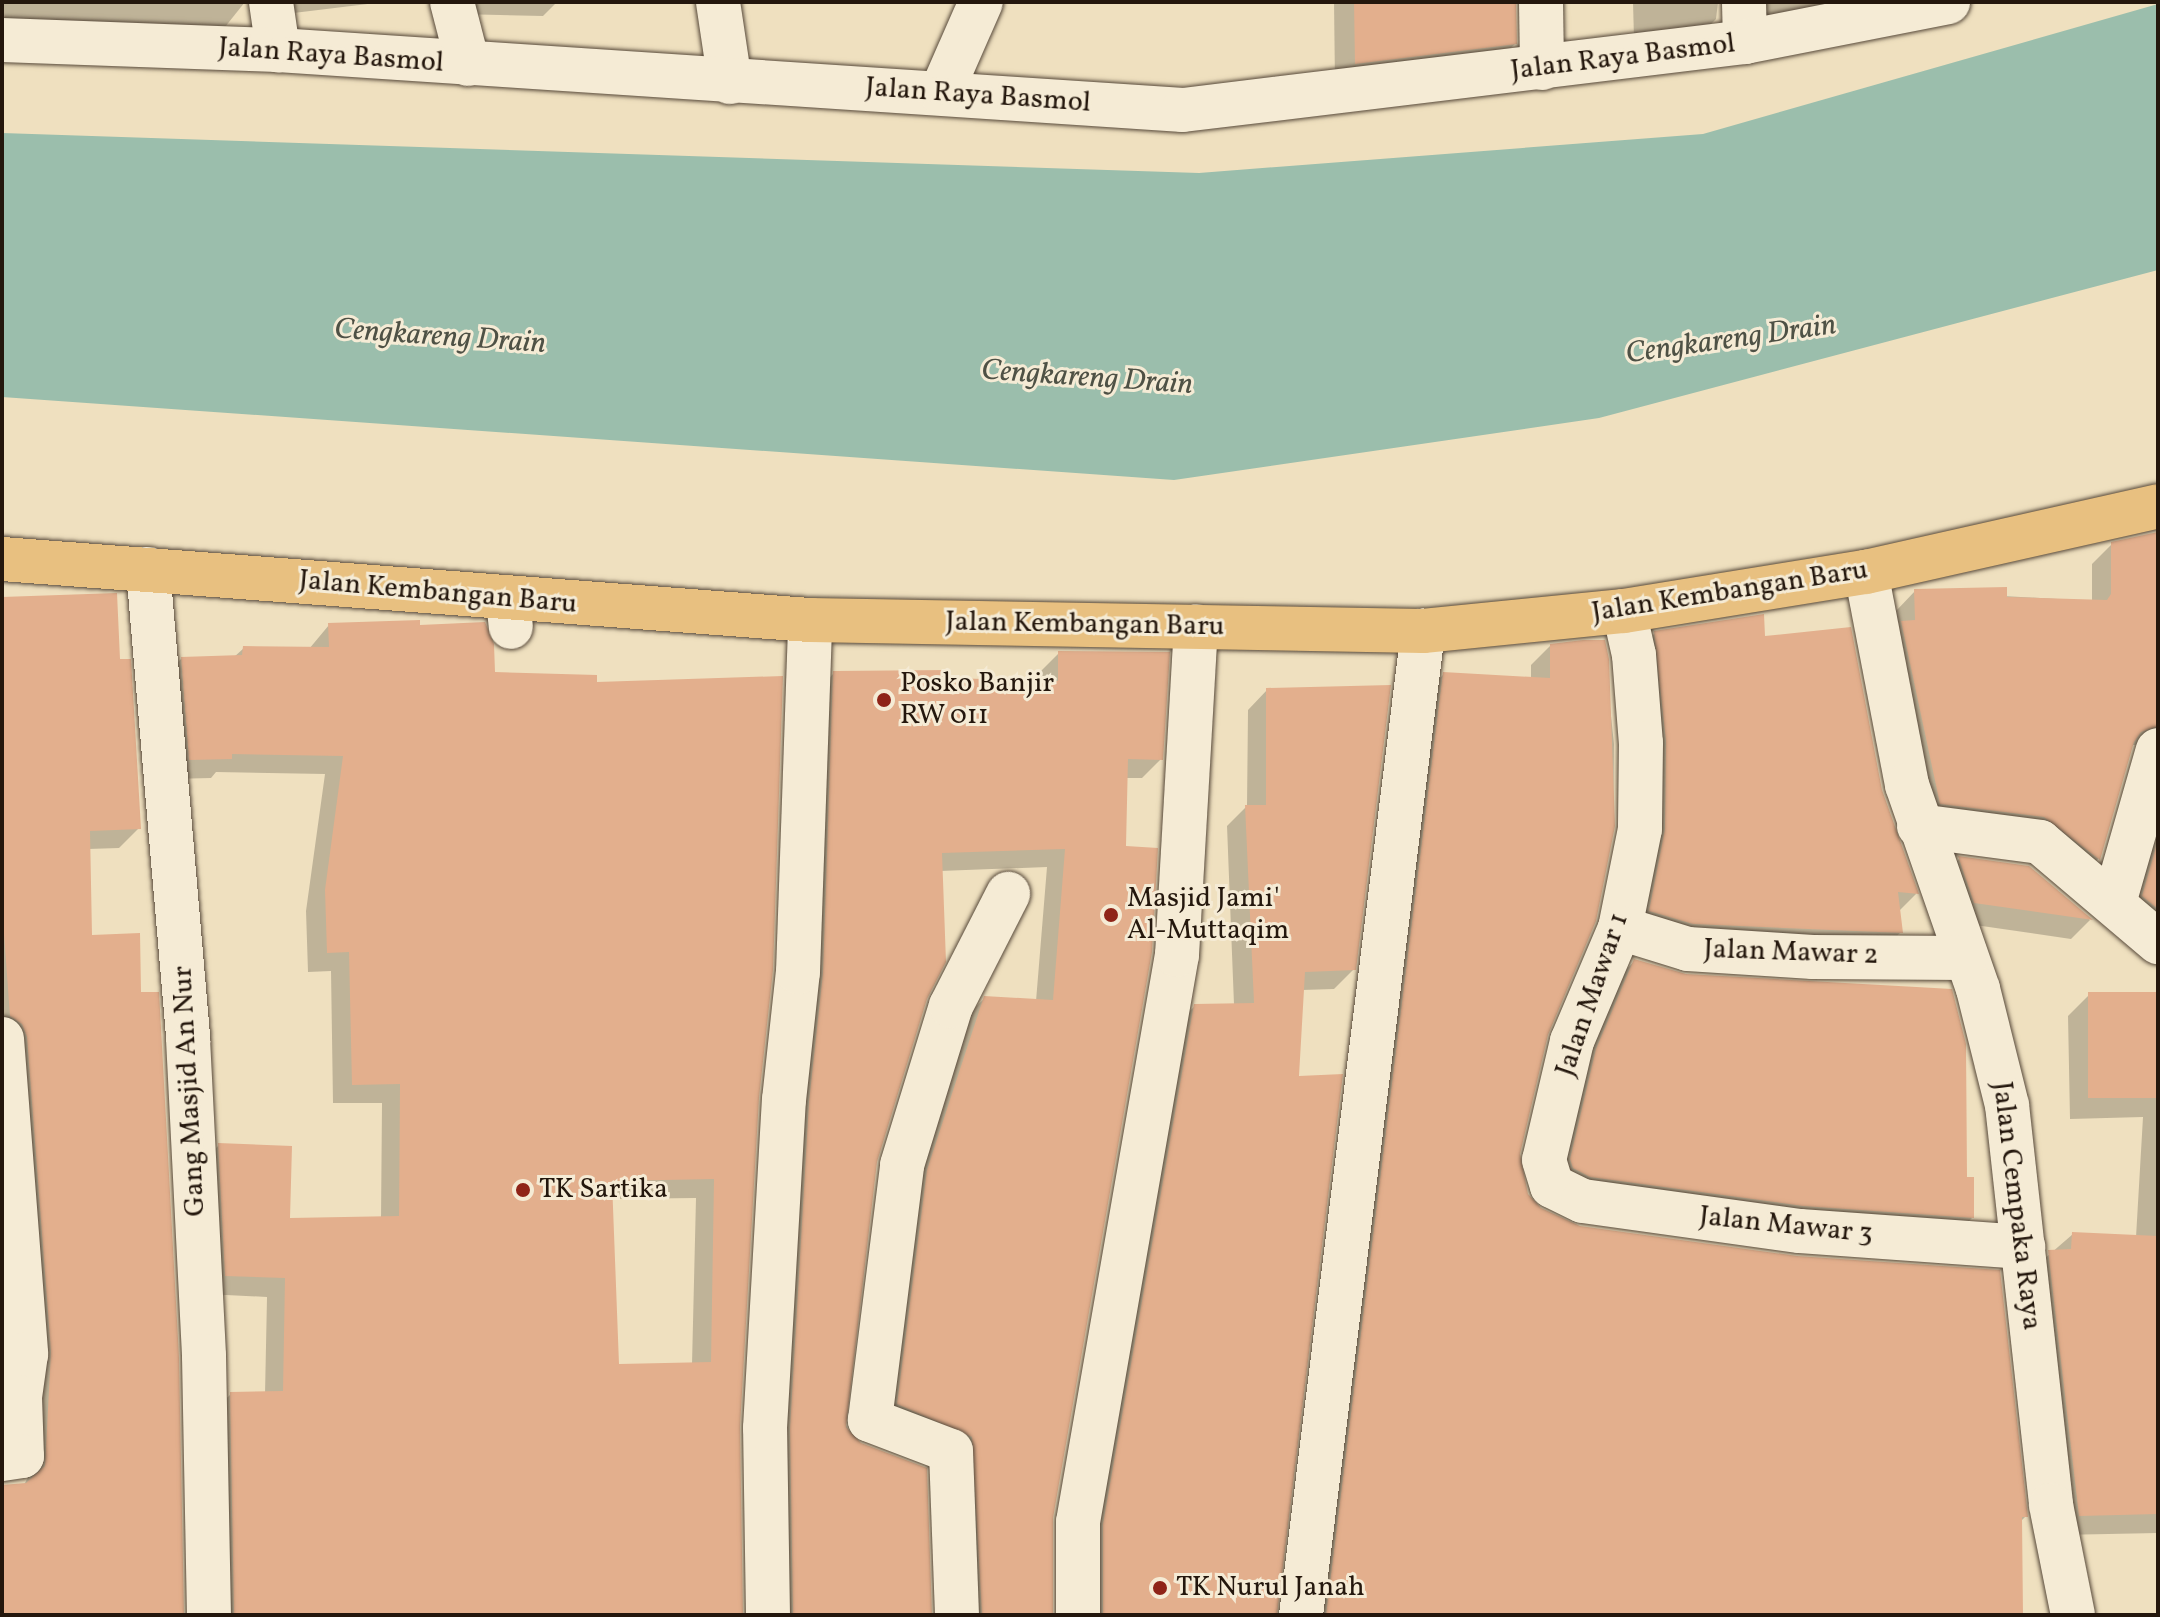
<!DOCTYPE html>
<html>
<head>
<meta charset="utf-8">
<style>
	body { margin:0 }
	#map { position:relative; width:2160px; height:1617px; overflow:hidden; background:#efe0bf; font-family:Vollkorn,serif }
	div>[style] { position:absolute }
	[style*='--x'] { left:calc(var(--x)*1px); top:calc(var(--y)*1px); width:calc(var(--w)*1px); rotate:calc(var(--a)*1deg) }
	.water>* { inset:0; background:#9bbeac }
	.shadow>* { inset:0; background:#0003 }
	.building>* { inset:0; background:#e3af8d; transform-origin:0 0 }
	.roads { filter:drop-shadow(0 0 2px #57493a) drop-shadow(0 0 2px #57493a) }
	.minor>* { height:44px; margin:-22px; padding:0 22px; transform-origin:22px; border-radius:22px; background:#f5ebd5 }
	.major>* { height:44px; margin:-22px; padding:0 22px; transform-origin:22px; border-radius:22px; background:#e8c080 }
	.dots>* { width:22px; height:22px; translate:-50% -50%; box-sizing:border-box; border:4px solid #f5ebd5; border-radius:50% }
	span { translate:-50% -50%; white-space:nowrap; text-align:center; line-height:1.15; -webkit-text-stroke:6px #f5ebd5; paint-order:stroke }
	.street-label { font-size:28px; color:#24170d }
	.poi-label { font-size:28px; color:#24170d }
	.left { translate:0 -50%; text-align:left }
	.water-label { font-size:30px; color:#4e5145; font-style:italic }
	.frame { position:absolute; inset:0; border:4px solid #24170d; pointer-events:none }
</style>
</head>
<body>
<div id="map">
	<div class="water">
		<div style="clip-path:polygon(2158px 4px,2158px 270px,1599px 418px,1174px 480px,2px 397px,2px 133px,1199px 173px,1703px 134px)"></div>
	</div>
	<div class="shadow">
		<div style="clip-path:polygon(2px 2px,245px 2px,221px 32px,8px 39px)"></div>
		<div style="clip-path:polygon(253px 2px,384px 2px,269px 16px)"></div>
		<div style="clip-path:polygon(458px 2px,557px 2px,543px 16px,458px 14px)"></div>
		<div style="clip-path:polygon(1334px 2px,1514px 2px,1515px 44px,1494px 64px,1335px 84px)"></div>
		<div style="clip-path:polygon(1633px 2px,1718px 2px,1716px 19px,1697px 38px,1634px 39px)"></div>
		<div style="clip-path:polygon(1740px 2px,1854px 2px,1750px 20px)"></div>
		<div style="clip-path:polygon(2158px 534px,2158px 758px,2146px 745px,2132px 745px,2098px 859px,2079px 878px,1921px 822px,1896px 611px,1915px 591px,2092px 601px,2092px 564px,2112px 544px)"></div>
		<div style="clip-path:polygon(2px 599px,118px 662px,139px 828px,119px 848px,88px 849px,90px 937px,139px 993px,182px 1615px,2px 1615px,2px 1487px,24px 1485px,28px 1477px,2px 1048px)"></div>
		<div style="clip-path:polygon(evenodd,329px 625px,418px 627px,493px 674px,595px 685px,757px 1098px,738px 1428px,741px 1615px,215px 1615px,211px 1413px,231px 1394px,265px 1394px,267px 1297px,206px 1294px,200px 1165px,219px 1145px,288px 1220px,381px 1218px,382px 1103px,333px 1103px,331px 971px,308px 972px,306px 911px,325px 774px,216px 772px,211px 778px,171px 779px,162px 679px,181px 659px,234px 657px,244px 648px,309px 649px,329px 625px,696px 1198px,692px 1364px,617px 1366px,611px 1199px,696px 1198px)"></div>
		<div style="clip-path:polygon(1655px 633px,1763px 638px,1881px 790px,1916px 894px,1898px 912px,1901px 932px,1875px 957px,1624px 936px,1630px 659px)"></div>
		<div style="clip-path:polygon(1603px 642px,1614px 744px,1613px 826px,1546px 1035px,1518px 1154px,1526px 1194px,1539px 1210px,2026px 1516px,2020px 1522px,2021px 1615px,1310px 1615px,1424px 694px,1444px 674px,1531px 679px,1531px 665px,1551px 645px)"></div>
		<div style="clip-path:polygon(1059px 653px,1161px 759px,1142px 778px,1126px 778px,1051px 1518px,1051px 1615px,963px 1615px,957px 1469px,879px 1423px,908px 1191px,965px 1017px,985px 998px,1036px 1001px,1047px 867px,940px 871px,925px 998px,876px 1157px,843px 1418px,930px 1615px,774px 1615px,815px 693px,834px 673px,1040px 682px,1040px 672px)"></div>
		<div style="clip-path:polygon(1267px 690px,1354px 969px,1334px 989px,1302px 990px,1275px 1615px,1084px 1615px,1175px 1025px,1195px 1006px,1234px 1005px,1227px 826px,1247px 806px,1248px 710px)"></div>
		<div style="clip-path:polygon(2158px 796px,2158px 936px,2124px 916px)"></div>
		<div style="clip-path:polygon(1959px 859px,2029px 868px,2090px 920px,2071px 939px,1954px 922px,1939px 879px)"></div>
		<div style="clip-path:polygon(1635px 961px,1972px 1218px,1953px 1237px,1554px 1187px,1577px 1070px,1615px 980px)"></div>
		<div style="clip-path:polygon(2158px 994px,2158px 1533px,2059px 1535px,2029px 1272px,2073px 1234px,2136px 1237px,2143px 1117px,2070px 1119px,2068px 1016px,2089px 995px)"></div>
	</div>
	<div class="building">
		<div style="clip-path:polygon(1354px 2px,1516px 2px,1517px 44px,1355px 64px)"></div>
		<div style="clip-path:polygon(2158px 532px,2158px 726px,2141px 732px,2134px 742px,2100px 860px,2044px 817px,1940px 804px,1901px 621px,1915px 620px,1914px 589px,2007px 587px,2007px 597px,2107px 600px,2111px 594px,2111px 542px)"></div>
		<div style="clip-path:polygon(117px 593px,120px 659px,131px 659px,141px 829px,90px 831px,92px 935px,140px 933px,141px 992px,159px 992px,179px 1357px,184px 1615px,2px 1615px,2px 1485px,26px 1483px,45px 1466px,51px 1352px,27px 1037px,22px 1024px,10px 1016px,2px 906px,2px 597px)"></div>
		<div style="clip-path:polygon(1764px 614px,1765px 636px,1851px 627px,1882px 790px,1919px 894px,1898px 892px,1903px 933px,1693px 924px,1649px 911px,1665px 829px,1666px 741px,1654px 631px)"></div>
		<div style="clip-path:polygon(evenodd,420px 620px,420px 625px,485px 622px,494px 644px,495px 672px,597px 675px,597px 682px,783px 676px,773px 970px,759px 1098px,740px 1427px,743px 1615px,234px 1615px,230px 1392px,283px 1391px,285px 1278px,225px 1276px,218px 1143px,292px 1146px,290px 1218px,399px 1216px,400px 1084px,352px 1085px,349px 952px,327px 953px,325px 890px,343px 756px,232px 754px,232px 759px,189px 760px,181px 657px,242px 655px,243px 646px,329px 647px,328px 623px,420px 620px,714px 1179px,711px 1362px,619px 1364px,612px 1181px,714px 1179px)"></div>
		<div style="clip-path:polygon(1583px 640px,1605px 640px,1609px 659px,1615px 826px,1596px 921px,1548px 1035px,1520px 1154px,1528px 1194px,1541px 1208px,1580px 1226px,1797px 1256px,2000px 1270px,2028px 1517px,2022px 1517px,2023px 1615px,1326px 1615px,1443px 672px,1550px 678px,1550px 644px)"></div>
		<div style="clip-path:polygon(1058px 651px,1170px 652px,1163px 760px,1128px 759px,1126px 846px,1158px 848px,1152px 952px,1053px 1518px,1053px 1615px,982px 1615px,972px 1437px,897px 1404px,927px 1170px,984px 996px,1053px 1000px,1065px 849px,942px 853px,946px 962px,927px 999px,877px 1162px,846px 1427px,861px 1443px,927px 1468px,932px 1615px,793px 1615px,790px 1429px,809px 1102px,823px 973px,833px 671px,949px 670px,949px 678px,1058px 681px)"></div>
		<div style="clip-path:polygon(1391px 685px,1356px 970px,1305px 972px,1299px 1076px,1343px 1074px,1277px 1615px,1103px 1615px,1103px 1524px,1194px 1004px,1254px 1003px,1245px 805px,1266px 805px,1266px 688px)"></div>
		<div style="clip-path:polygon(2158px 840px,2158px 909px,2142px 896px)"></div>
		<div style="clip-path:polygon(1958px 856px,2029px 866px,2093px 920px,1974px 903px)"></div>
		<div style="clip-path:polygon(1634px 959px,1686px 974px,1952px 989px,1966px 1044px,1967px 1177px,1974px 1177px,1974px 1218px,1803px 1206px,1590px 1177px,1573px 1168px,1570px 1159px,1596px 1049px)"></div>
		<div style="left:2158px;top:992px;width:106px;height:70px;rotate:90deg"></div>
		<div style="clip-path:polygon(2072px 1232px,2158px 1236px,2158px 1514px,2079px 1516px,2048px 1250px,2071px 1249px)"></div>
	</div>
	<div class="roads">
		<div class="minor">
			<div style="--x:271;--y:2;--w:49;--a:81.7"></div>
			<div style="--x:452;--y:2;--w:64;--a:75.5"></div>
			<div style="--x:718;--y:2;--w:81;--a:81.5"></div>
			<div style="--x:1541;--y:2;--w:66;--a:89.1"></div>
			<div style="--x:1744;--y:2;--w:40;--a:88.6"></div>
			<div style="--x:2;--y:40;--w:276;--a:2.1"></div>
			<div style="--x:278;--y:50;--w:907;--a:3.79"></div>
			<div style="--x:1183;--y:110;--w:566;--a:-6.9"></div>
			<div style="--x:1745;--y:42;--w:207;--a:-11.1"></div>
			<div style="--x:941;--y:93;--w:99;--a:-66.3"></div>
			<div style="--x:148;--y:569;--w:472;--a:85.1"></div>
			<div style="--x:188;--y:1039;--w:317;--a:87.1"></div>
			<div style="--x:204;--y:1356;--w:259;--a:88.9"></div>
			<div style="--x:1866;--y:572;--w:217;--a:79.1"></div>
			<div style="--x:1907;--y:785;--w:216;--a:70.8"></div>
			<div style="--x:1978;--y:989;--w:120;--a:76"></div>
			<div style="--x:2007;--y:1105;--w:402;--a:83.7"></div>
			<div style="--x:2051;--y:1505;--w:112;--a:78.7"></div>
			<div style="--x:508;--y:600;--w:27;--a:84"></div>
			<div style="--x:1624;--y:611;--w:45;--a:77.2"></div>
			<div style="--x:1634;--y:655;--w:88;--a:85.5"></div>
			<div style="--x:1641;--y:743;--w:86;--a:90.7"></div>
			<div style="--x:1640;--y:829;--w:101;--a:101.4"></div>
			<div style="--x:1620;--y:928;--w:123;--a:113"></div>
			<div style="--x:1572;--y:1041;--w:122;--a:103.2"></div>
			<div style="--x:1544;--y:1160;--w:27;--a:73"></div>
			<div style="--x:1552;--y:1186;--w:34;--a:26"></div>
			<div style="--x:1583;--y:1201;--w:219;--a:7.9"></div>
			<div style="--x:1800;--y:1231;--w:224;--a:4.1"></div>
			<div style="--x:1919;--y:826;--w:122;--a:7.5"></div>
			<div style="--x:2040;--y:842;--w:155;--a:40.3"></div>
			<div style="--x:2114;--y:903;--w:159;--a:-74"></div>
			<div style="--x:1620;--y:928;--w:71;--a:17.2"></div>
			<div style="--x:1688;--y:949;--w:125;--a:3.7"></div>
			<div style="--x:1813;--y:957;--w:152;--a:0.4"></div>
			<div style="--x:2;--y:1039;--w:316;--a:85.6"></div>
			<div style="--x:26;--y:1354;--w:43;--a:97.9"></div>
			<div style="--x:20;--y:1397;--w:59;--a:88.1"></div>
			<div style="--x:22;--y:1456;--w:20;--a:171"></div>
			<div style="--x:768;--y:1615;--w:187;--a:-90.9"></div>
			<div style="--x:765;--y:1428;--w:329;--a:-86.7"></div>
			<div style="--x:784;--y:1100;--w:129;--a:-83.8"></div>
			<div style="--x:798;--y:972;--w:352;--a:-88"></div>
			<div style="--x:957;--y:1615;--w:164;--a:-92.1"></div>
			<div style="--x:951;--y:1451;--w:87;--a:-159.1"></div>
			<div style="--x:870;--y:1420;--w:257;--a:-82.8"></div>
			<div style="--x:902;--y:1165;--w:166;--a:-72.9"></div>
			<div style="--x:951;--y:1006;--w:126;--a:-63"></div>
			<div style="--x:1078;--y:1615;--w:93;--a:-90"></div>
			<div style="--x:1078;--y:1522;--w:576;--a:-80.1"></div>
			<div style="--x:1177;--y:955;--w:329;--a:-86.7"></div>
			<div style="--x:1301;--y:1615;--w:992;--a:-82.93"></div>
		</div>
		<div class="major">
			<div style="--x:2;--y:559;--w:810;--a:4.32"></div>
			<div style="--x:810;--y:620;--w:613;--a:1.03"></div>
			<div style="--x:1423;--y:631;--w:202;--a:-5.7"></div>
			<div style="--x:1624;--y:611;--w:245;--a:-9.2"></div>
			<div style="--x:1866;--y:572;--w:299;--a:-12.7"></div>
		</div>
	</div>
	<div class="dots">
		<div style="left:884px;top:700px;background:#8f2418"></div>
		<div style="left:1111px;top:915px;background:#8f2418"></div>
		<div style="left:523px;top:1190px;background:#8f2418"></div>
		<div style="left:1160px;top:1588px;background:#8f2418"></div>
	</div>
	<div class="street-label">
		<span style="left:331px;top:56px;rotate:4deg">Jalan Raya Basmol</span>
		<span style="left:1623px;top:58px;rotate:-7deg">Jalan Raya Basmol</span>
		<span style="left:978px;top:96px;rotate:4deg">Jalan Raya Basmol</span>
		<span style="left:1730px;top:592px;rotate:-9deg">Jalan Kembangan Baru</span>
		<span style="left:438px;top:593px;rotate:5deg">Jalan Kembangan Baru</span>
		<span style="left:1085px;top:625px;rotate:1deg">Jalan Kembangan Baru</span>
		<span style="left:1791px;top:953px;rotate:2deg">Jalan Mawar 2</span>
		<span style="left:1593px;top:995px;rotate:-71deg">Jalan Mawar 1</span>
		<span style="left:190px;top:1091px;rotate:-93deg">Gang Masjid An Nur</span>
		<span style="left:2016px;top:1206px;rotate:83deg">Jalan Cempaka Raya</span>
		<span style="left:1786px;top:1226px;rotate:6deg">Jalan Mawar 3</span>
	</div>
	<div class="poi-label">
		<span class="left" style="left:900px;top:700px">Posko Banjir<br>RW 011</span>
		<span class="left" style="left:1127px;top:915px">Masjid Jami'<br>Al-Muttaqim</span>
		<span class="left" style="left:539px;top:1190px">TK Sartika</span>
		<span class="left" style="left:1176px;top:1588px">TK Nurul Janah</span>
	</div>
	<div class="water-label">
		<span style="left:440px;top:337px;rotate:4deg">Cengkareng Drain</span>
		<span style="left:1731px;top:340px;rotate:-8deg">Cengkareng Drain</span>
		<span style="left:1087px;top:378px;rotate:4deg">Cengkareng Drain</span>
	</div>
	<div class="frame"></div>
</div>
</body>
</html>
